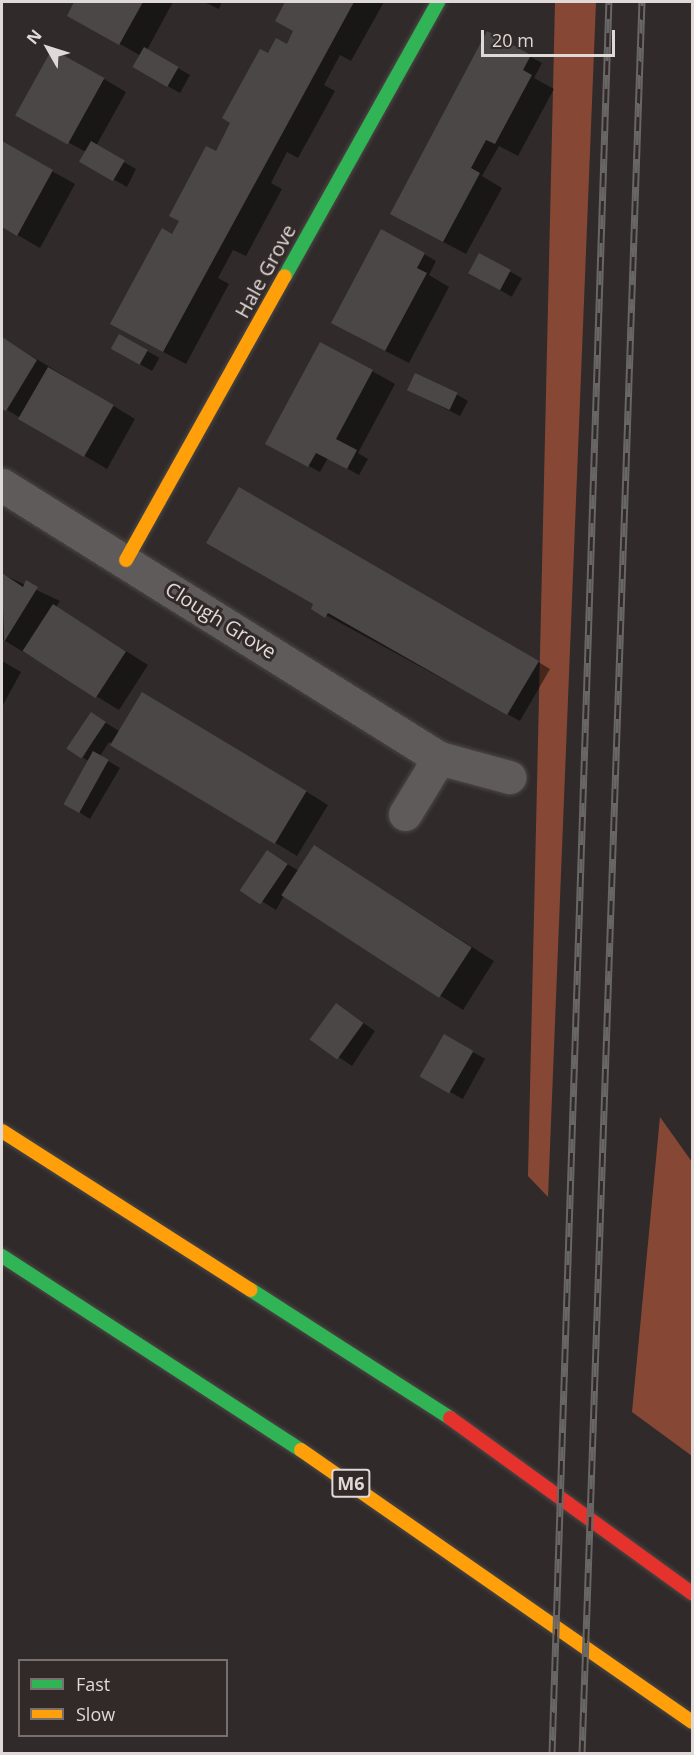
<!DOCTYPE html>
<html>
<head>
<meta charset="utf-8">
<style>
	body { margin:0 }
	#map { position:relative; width:694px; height:1755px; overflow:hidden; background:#302b2a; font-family:"Open Sans",sans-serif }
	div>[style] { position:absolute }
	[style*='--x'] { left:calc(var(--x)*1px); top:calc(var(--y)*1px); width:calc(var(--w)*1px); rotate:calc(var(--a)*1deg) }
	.forest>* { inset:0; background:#864834 }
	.shadow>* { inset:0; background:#0007; transform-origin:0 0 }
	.building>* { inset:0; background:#4a4746; transform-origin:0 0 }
	.roads { filter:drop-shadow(0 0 2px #4c4746) drop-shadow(0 0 2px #4c4746) }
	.street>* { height:33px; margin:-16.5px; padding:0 16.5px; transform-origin:16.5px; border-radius:16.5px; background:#5f5b5a }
	.fast>* { height:14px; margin:-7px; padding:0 7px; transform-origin:7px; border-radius:7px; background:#30b455 }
	.slow>* { height:14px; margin:-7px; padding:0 7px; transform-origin:7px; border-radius:7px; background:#ff9f0a }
	.jam>* { height:14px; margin:-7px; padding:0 7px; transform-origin:7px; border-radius:7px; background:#e5322d }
	.rail>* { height:7px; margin-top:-3.5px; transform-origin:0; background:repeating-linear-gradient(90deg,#322a28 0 14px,#696666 0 28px); box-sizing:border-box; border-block:2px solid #696666 }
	span { translate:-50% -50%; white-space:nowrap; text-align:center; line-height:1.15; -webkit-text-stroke:6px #322a28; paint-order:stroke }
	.shield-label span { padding:2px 4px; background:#322a28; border:2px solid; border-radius:4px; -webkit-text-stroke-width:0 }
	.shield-label { font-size:18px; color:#dfdad8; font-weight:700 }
	.street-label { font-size:20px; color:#dfdad8 }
	.frame { position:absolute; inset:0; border:3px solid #dfdad8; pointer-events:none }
	.legend { position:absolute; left:18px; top:1659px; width:210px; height:78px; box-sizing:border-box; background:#322a28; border:2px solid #77706e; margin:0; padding:8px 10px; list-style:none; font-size:18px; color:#dfdad8 }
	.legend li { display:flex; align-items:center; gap:12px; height:30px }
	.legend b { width:30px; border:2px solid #77706e }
	.north { position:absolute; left:18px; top:18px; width:60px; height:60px; -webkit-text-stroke:4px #322a28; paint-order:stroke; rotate:309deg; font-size:16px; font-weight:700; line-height:24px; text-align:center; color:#dfdad8 }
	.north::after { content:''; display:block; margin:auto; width:21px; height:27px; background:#dfdad8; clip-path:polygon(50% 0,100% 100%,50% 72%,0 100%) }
	.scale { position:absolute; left:481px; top:30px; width:134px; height:27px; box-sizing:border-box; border:3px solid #dfdad8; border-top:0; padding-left:8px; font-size:18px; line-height:21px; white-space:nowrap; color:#dfdad8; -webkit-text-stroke:4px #322a28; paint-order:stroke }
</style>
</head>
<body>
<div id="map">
	<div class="forest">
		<div style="clip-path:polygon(555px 2px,596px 2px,548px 1197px,528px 1176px)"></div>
		<div style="clip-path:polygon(660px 1117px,692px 1162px,692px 1456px,632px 1412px)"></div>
	</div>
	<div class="shadow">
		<div style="clip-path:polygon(76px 2px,173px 2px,147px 50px,190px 75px,180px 93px,134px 67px,141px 56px,69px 15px)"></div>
		<div style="clip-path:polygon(204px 2px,222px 2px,219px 9px)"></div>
		<div style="clip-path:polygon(287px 2px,384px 2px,351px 61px,340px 55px,324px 85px,335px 91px,298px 158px,287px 152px,271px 183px,282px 189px,246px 256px,233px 250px,218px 278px,229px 284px,186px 364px,135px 337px,173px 236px,269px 55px,288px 46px,295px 31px,277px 21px)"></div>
		<div style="clip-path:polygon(488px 33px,542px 63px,534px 78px,554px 89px,518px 156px,499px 146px,482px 176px,502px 188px,466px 254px,415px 227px)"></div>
		<div style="clip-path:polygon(104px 79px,126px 92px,96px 146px,136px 169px,127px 187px,81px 161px,86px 152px,40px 127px)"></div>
		<div style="clip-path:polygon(2px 143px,75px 184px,40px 248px,2px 226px)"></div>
		<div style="clip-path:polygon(424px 254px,436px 261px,429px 275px,449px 287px,409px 363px,356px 336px)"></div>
		<div style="left:480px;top:255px;width:48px;height:21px;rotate:29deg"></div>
		<div style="left:120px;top:336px;width:45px;height:15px;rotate:29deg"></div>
		<div style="clip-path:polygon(2px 338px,135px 419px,107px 469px,2px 407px)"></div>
		<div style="clip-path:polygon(372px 371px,395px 384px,358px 453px,368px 459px,359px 475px,328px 458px,320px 472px,279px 450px)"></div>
		<div style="clip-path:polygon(456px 394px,468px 401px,460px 416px,420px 396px)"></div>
		<div style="clip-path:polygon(2px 574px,60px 601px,56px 607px,148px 665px,119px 710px,2px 639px)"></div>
		<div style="clip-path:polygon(313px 608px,453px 611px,550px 669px,520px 721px)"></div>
		<div style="clip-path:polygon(2px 661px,21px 672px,3px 705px,2px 704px)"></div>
		<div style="clip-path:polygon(103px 721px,119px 731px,265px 766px,328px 805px,297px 856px,109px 742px,100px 756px,120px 768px,90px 819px,64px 803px,89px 761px,83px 758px)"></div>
		<div style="clip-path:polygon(315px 847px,494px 961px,463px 1010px,284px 896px,276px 910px,244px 890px,279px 859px,299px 871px)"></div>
		<div style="clip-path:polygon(348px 1012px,375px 1031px,352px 1066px,313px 1040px)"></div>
		<div style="left:444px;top:1036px;width:47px;height:46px;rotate:29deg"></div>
	</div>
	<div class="building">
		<div style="clip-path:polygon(74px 2px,143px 2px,119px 45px,67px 16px)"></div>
		<div style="clip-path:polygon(285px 2px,354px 2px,163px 352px,110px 324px,162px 228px,172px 234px,179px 221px,169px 216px,206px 146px,216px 151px,230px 123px,222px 118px,260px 49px,268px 53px,276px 38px,287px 44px,293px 31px,275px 21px)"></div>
		<div style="clip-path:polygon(487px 31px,531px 55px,523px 70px,532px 75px,495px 144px,486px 140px,479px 153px,471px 168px,480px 173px,443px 242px,390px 214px)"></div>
		<div style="left:144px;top:47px;width:40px;height:23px;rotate:30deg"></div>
		<div style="left:52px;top:49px;width:60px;height:76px;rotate:29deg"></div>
		<div style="clip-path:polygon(2px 141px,53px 170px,17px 236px,2px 227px)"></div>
		<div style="left:91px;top:141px;width:39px;height:24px;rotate:30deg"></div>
		<div style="clip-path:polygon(381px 229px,425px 253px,417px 268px,427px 273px,385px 351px,331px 323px)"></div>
		<div style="left:479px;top:253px;width:36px;height:23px;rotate:28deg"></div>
		<div style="left:119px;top:334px;width:33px;height:17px;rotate:29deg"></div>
		<div style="clip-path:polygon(2px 337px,37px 360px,6px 411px,2px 409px)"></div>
		<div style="clip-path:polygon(320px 342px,373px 370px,336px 439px,357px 450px,347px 469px,316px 453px,308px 467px,265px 444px)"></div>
		<div style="left:48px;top:367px;width:76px;height:60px;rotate:30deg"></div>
		<div style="left:415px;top:373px;width:47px;height:19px;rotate:25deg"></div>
		<div style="clip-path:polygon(239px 487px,539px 661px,507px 715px,328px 613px,325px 618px,311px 609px,313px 604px,206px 543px)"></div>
		<div style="clip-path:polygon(2px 573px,23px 587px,26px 580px,38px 587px,4px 642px)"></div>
		<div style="left:53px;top:604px;width:87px;height:56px;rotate:33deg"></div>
		<div style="left:142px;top:692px;width:192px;height:62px;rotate:31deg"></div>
		<div style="left:91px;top:712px;width:18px;height:44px;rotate:34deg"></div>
		<div style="left:93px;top:751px;width:18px;height:61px;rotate:29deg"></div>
		<div style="left:314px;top:845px;width:188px;height:60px;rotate:33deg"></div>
		<div style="left:267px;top:850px;width:25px;height:49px;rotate:34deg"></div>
		<div style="left:336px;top:1003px;width:34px;height:45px;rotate:36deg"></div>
		<div style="left:444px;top:1034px;width:34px;height:49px;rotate:30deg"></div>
	</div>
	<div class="roads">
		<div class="street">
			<div style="--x:2;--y:485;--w:515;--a:31.99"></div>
			<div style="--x:439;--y:758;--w:73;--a:15.2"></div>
			<div style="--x:405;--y:814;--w:66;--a:-58.7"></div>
		</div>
		<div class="fast">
			<div style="--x:285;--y:276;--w:314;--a:-60.8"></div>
			<div style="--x:2;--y:1256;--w:356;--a:33"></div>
			<div style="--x:251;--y:1290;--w:237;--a:32.7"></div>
		</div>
		<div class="slow">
			<div style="--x:126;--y:560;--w:325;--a:-60.8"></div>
			<div style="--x:2;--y:1131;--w:295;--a:32.6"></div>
			<div style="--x:301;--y:1450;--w:476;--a:34.8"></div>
		</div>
		<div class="jam">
			<div style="--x:450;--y:1418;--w:299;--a:35.9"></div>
		</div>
	</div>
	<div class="rail">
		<div style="--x:552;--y:1754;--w:1753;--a:-88.14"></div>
		<div style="--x:582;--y:1754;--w:1753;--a:-88.04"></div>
	</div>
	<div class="shield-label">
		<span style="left:351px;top:1483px">M6</span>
	</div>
	<div class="street-label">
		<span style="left:265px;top:271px;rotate:-61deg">Hale Grove</span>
		<span style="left:221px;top:620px;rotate:32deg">Clough Grove</span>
	</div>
	<div class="frame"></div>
	<ul class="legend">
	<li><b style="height:8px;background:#30b455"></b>Fast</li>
	<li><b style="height:8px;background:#ff9f0a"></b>Slow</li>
	</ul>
	<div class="north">N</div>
	<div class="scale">20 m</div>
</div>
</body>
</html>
